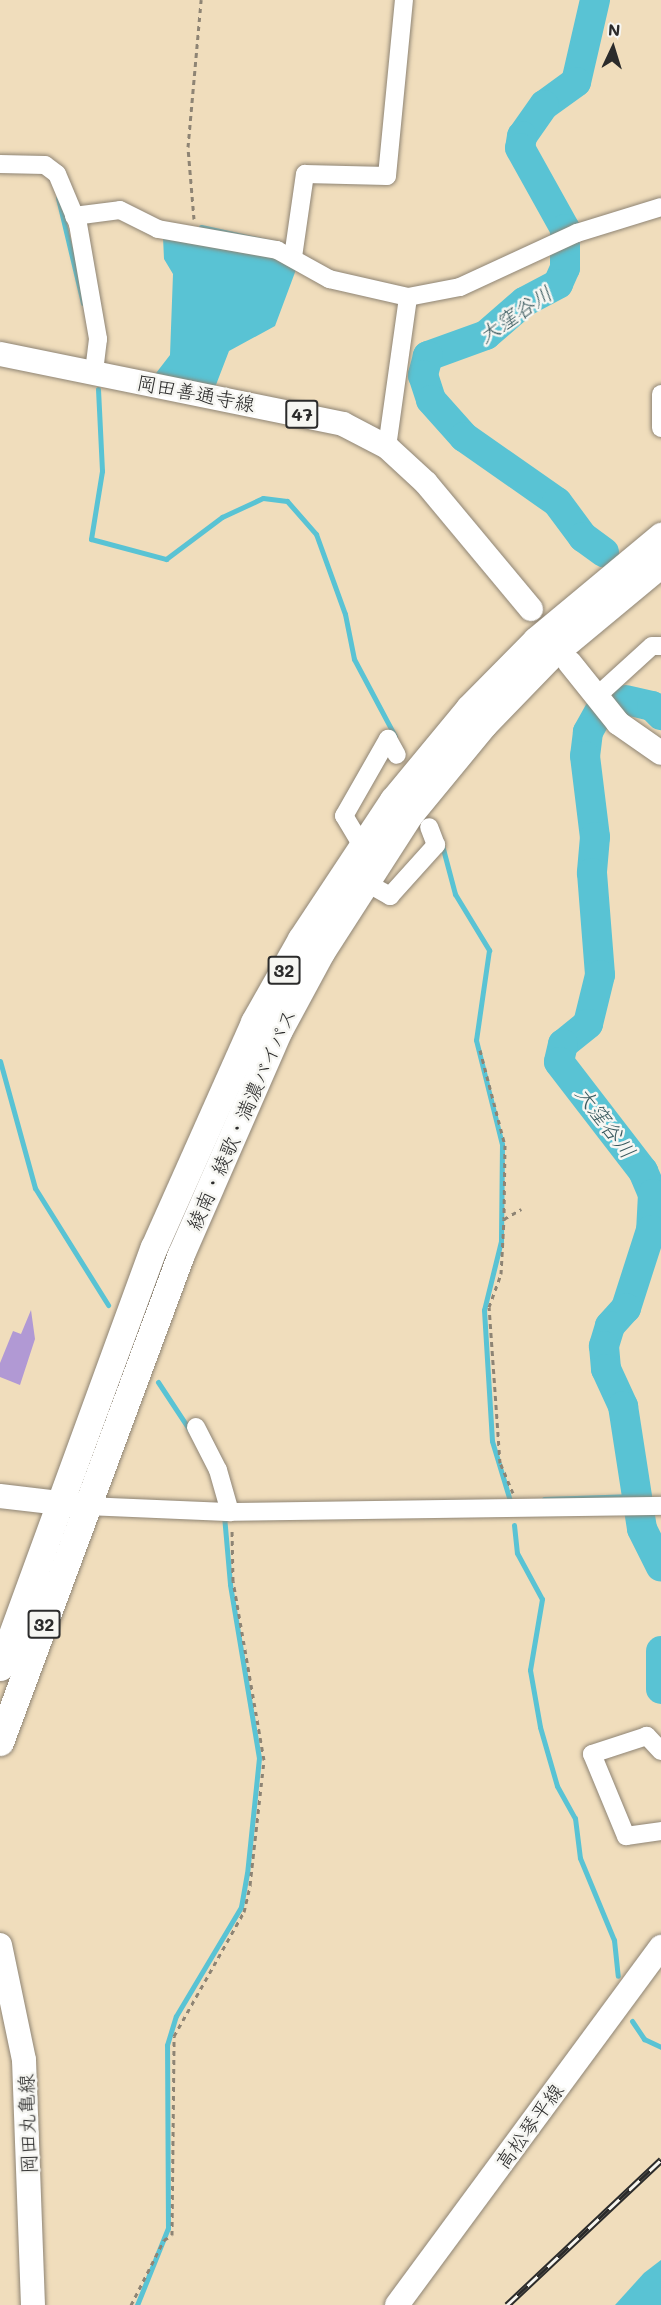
<!DOCTYPE html>
<html>
<head>
<meta charset="utf-8">
<style>
	body { margin:0 }
	#map { position:relative; width:661px; height:2305px; overflow:hidden; background:#f0ddbc; font-family:Mali,"Klee One",sans-serif }
	div>[style] { position:absolute }
	[style*='--x'] { left:calc(var(--x)*1px); top:calc(var(--y)*1px); width:calc(var(--w)*1px); rotate:calc(var(--a)*1deg) }
	.water>* { inset:0; background:#59c3d4 }
	.stream>* { height:5px; margin:-2.5px; padding:0 2.5px; transform-origin:2.5px; border-radius:2.5px; background:#59c3d4 }
	.river>* { height:30px; margin:-15px; padding:0 15px; transform-origin:15px; border-radius:15px; background:#59c3d4 }
	.building>* { inset:0; background:#b199d4 }
	.path>* { height:3px; margin-top:-1.5px; transform-origin:0; background:repeating-linear-gradient(90deg,#8e8474 0 4.5px,transparent 0 9px) }
	.roads { filter:drop-shadow(0 0 2px #8e8474) drop-shadow(0 0 2px #8e8474) }
	.minor>* { height:18px; margin:-9px; padding:0 9px; transform-origin:9px; border-radius:9px; background:#fff }
	.major>* { height:24px; margin:-12px; padding:0 12px; transform-origin:12px; border-radius:12px; background:#fff }
	.highway>* { height:27px; margin:-13.5px; padding:0 13.5px; transform-origin:13.5px; border-radius:13.5px; background:#fff }
	.rail>* { height:7px; margin-top:-3.5px; transform-origin:0; background:repeating-linear-gradient(90deg,#f6f6f2 0 14px,#2b2b2b 0 28px); box-sizing:border-box; border-block:2px solid #2b2b2b }
	span { translate:-50% -50%; white-space:nowrap; text-align:center; line-height:1.15; -webkit-text-stroke:5px #f6f6f2; paint-order:stroke }
	.shield-label span { padding:2px 4px; background:#f6f6f2; border:2px solid; border-radius:4px; -webkit-text-stroke-width:0 }
	.shield-label { font-size:18px; color:#2b2b2b; font-weight:700 }
	.street-label { font-size:20px; color:#2b2b2b }
	.water-label { font-size:21px; color:#39595e; font-style:italic }
	.north { position:absolute; left:583px; top:18px; width:60px; height:60px; -webkit-text-stroke:4px #f6f6f2; paint-order:stroke; rotate:4deg; font-size:16px; font-weight:700; line-height:24px; text-align:center; color:#2b2b2b }
	.north::after { content:''; display:block; margin:auto; width:21px; height:27px; background:#2b2b2b; clip-path:polygon(50% 0,100% 100%,50% 72%,0 100%) }
</style>
</head>
<body>
<div id="map">
	<div class="water">
		<div style="clip-path:polygon(163px 237px,277px 258px,297px 267px,275px 326px,229px 351px,214px 390px,153px 377px,170px 355px,173px 274px,164px 259px)"></div>
		<div style="clip-path:polygon(661px 2260px,661px 2305px,615px 2305px,644px 2273px)"></div>
	</div>
	<div class="stream">
		<div style="--x:58;--y:198;--w:108;--a:76.6"></div>
		<div style="--x:201;--y:227;--w:81;--a:12.1"></div>
		<div style="--x:98;--y:389;--w:82;--a:87.2"></div>
		<div style="--x:102;--y:471;--w:69;--a:99.2"></div>
		<div style="--x:91;--y:539;--w:78;--a:14.9"></div>
		<div style="--x:166;--y:559;--w:70;--a:-36.9"></div>
		<div style="--x:222;--y:517;--w:45;--a:-24.9"></div>
		<div style="--x:263;--y:498;--w:24;--a:7"></div>
		<div style="--x:287;--y:501;--w:44;--a:48.7"></div>
		<div style="--x:316;--y:534;--w:85;--a:70.1"></div>
		<div style="--x:345;--y:614;--w:46;--a:78.7"></div>
		<div style="--x:354;--y:659;--w:87;--a:62"></div>
		<div style="--x:442;--y:845;--w:51;--a:75.1"></div>
		<div style="--x:455;--y:894;--w:66;--a:58.7"></div>
		<div style="--x:489;--y:950;--w:91;--a:98.2"></div>
		<div style="--x:476;--y:1040;--w:107;--a:76"></div>
		<div style="--x:502;--y:1144;--w:97;--a:90.6"></div>
		<div style="--x:501;--y:1241;--w:71;--a:103.8"></div>
		<div style="--x:484;--y:1310;--w:131;--a:86.5"></div>
		<div style="--x:492;--y:1441;--w:66;--a:73.2"></div>
		<div style="--x:0;--y:1061;--w:132;--a:74.6"></div>
		<div style="--x:35;--y:1188;--w:138;--a:58"></div>
		<div style="--x:158;--y:1382;--w:60;--a:56.6"></div>
		<div style="--x:544;--y:1499;--w:91;--a:-1.9"></div>
		<div style="--x:514;--y:1525;--w:28;--a:84"></div>
		<div style="--x:517;--y:1553;--w:52;--a:61.5"></div>
		<div style="--x:542;--y:1599;--w:72;--a:99.6"></div>
		<div style="--x:530;--y:1670;--w:58;--a:80"></div>
		<div style="--x:540;--y:1727;--w:61;--a:73.9"></div>
		<div style="--x:557;--y:1786;--w:37;--a:61"></div>
		<div style="--x:575;--y:1818;--w:40;--a:82.9"></div>
		<div style="--x:580;--y:1858;--w:89;--a:67.5"></div>
		<div style="--x:614;--y:1940;--w:36;--a:84"></div>
		<div style="--x:632;--y:2021;--w:22;--a:56"></div>
		<div style="--x:644;--y:2039;--w:19;--a:25"></div>
		<div style="--x:137;--y:2305;--w:83;--a:-68.1"></div>
		<div style="--x:168;--y:2228;--w:183;--a:-90.3"></div>
		<div style="--x:167;--y:2045;--w:30;--a:-73"></div>
		<div style="--x:176;--y:2016;--w:127;--a:-59.2"></div>
		<div style="--x:241;--y:1907;--w:34;--a:-80"></div>
		<div style="--x:247;--y:1874;--w:117;--a:-84.1"></div>
		<div style="--x:259;--y:1758;--w:176;--a:-99.5"></div>
		<div style="--x:230;--y:1584;--w:69;--a:-95"></div>
	</div>
	<div class="river">
		<div style="--x:595;--y:0;--w:84;--a:103"></div>
		<div style="--x:576;--y:82;--w:39;--a:144"></div>
		<div style="--x:544;--y:105;--w:38;--a:125"></div>
		<div style="--x:522;--y:136;--w:12;--a:99"></div>
		<div style="--x:520;--y:148;--w:93;--a:60.9"></div>
		<div style="--x:565;--y:229;--w:39;--a:90"></div>
		<div style="--x:565;--y:268;--w:17;--a:114"></div>
		<div style="--x:558;--y:284;--w:38;--a:152"></div>
		<div style="--x:524;--y:302;--w:50;--a:139"></div>
		<div style="--x:486;--y:335;--w:62;--a:160.1"></div>
		<div style="--x:428;--y:356;--w:20;--a:105"></div>
		<div style="--x:423;--y:375;--w:26;--a:72"></div>
		<div style="--x:431;--y:400;--w:50;--a:48.3"></div>
		<div style="--x:464;--y:437;--w:113;--a:35"></div>
		<div style="--x:557;--y:502;--w:44;--a:53.4"></div>
		<div style="--x:583;--y:537;--w:26;--a:36"></div>
		<div style="--x:626;--y:700;--w:27;--a:13"></div>
		<div style="--x:652;--y:706;--w:13;--a:45"></div>
		<div style="--x:599;--y:712;--w:23;--a:119"></div>
		<div style="--x:588;--y:732;--w:24;--a:97"></div>
		<div style="--x:585;--y:756;--w:82;--a:83"></div>
		<div style="--x:595;--y:837;--w:36;--a:95"></div>
		<div style="--x:592;--y:873;--w:102;--a:85.5"></div>
		<div style="--x:600;--y:975;--w:50;--a:103.8"></div>
		<div style="--x:588;--y:1024;--w:32;--a:141"></div>
		<div style="--x:563;--y:1044;--w:18;--a:103"></div>
		<div style="--x:559;--y:1062;--w:138;--a:52.4"></div>
		<div style="--x:643;--y:1171;--w:25;--a:67"></div>
		<div style="--x:653;--y:1194;--w:36;--a:93"></div>
		<div style="--x:651;--y:1230;--w:82;--a:107.8"></div>
		<div style="--x:626;--y:1308;--w:24;--a:132"></div>
		<div style="--x:610;--y:1326;--w:21;--a:107"></div>
		<div style="--x:604;--y:1346;--w:23;--a:85"></div>
		<div style="--x:606;--y:1369;--w:41;--a:65.3"></div>
		<div style="--x:623;--y:1406;--w:124;--a:81.2"></div>
		<div style="--x:642;--y:1529;--w:42;--a:63.4"></div>
		<div style="--x:661;--y:1651;--w:38;--a:90"></div>
	</div>
	<div class="building">
		<div style="clip-path:polygon(31px 1310px,35px 1339px,20px 1385px,0 1377px,0 1363px,13px 1331px,21px 1334px)"></div>
	</div>
	<div class="path">
		<div style="--x:194;--y:219;--w:72;--a:-94.8"></div>
		<div style="--x:188;--y:147;--w:148;--a:-84.9"></div>
		<div style="--x:480;--y:1050;--w:98;--a:75.3"></div>
		<div style="--x:505;--y:1145;--w:74;--a:90.8"></div>
		<div style="--x:513;--y:1493;--w:33;--a:-113"></div>
		<div style="--x:500;--y:1463;--w:156;--a:-94"></div>
		<div style="--x:489;--y:1307;--w:35;--a:-70"></div>
		<div style="--x:501;--y:1274;--w:55;--a:-86.9"></div>
		<div style="--x:504;--y:1219;--w:20;--a:-30"></div>
		<div style="--x:131;--y:2305;--w:73;--a:-63.1"></div>
		<div style="--x:164;--y:2240;--w:9;--a:-32"></div>
		<div style="--x:172;--y:2235;--w:199;--a:-89.4"></div>
		<div style="--x:174;--y:2036;--w:142;--a:-60.6"></div>
		<div style="--x:244;--y:1912;--w:28;--a:-77"></div>
		<div style="--x:250;--y:1885;--w:126;--a:-83.6"></div>
		<div style="--x:264;--y:1760;--w:182;--a:-99.8"></div>
		<div style="--x:233;--y:1581;--w:52;--a:-91.1"></div>
	</div>
	<div class="roads">
		<div class="minor">
			<div style="--x:0;--y:164;--w:45;--a:1.3"></div>
			<div style="--x:45;--y:165;--w:15;--a:37"></div>
			<div style="--x:57;--y:174;--w:54;--a:67.2"></div>
			<div style="--x:78;--y:224;--w:117;--a:80.1"></div>
			<div style="--x:98;--y:339;--w:34;--a:97"></div>
			<div style="--x:74;--y:216;--w:46;--a:-7.4"></div>
			<div style="--x:120;--y:210;--w:42;--a:26.6"></div>
			<div style="--x:158;--y:229;--w:121;--a:10"></div>
			<div style="--x:277;--y:250;--w:60;--a:29.1"></div>
			<div style="--x:329;--y:279;--w:81;--a:12.8"></div>
			<div style="--x:408;--y:297;--w:53;--a:-10.9"></div>
			<div style="--x:460;--y:287;--w:129;--a:-24.8"></div>
			<div style="--x:577;--y:233;--w:88;--a:-17.2"></div>
			<div style="--x:293;--y:257;--w:84;--a:-81.8"></div>
			<div style="--x:305;--y:174;--w:82;--a:1.4"></div>
			<div style="--x:387;--y:176;--w:177;--a:-84.5"></div>
			<div style="--x:661;--y:394;--w:34;--a:90"></div>
			<div style="--x:387;--y:447;--w:151;--a:-82"></div>
			<div style="--x:597;--y:696;--w:74;--a:-42.3"></div>
			<div style="--x:652;--y:646;--w:9;--a:0"></div>
			<div style="--x:361;--y:844;--w:33;--a:-121"></div>
			<div style="--x:344;--y:816;--w:89;--a:-60.3"></div>
			<div style="--x:388;--y:739;--w:18;--a:61"></div>
			<div style="--x:365;--y:882;--w:29;--a:29"></div>
			<div style="--x:390;--y:896;--w:69;--a:-48"></div>
			<div style="--x:436;--y:845;--w:19;--a:-111"></div>
			<div style="--x:196;--y:1427;--w:48;--a:62.9"></div>
			<div style="--x:218;--y:1470;--w:44;--a:74.1"></div>
			<div style="--x:86;--y:1506;--w:141;--a:2.4"></div>
			<div style="--x:227;--y:1512;--w:434;--a:-0.8"></div>
			<div style="--x:661;--y:1751;--w:21;--a:-133"></div>
			<div style="--x:647;--y:1736;--w:58;--a:161.9"></div>
			<div style="--x:592;--y:1754;--w:89;--a:67.5"></div>
			<div style="--x:626;--y:1836;--w:35;--a:-8"></div>
		</div>
		<div class="major">
			<div style="--x:0;--y:354;--w:350;--a:11.5"></div>
			<div style="--x:343;--y:424;--w:50;--a:27.6"></div>
			<div style="--x:387;--y:447;--w:53;--a:42.7"></div>
			<div style="--x:426;--y:483;--w:164;--a:50.2"></div>
			<div style="--x:570;--y:663;--w:77;--a:51.3"></div>
			<div style="--x:618;--y:723;--w:52;--a:34.9"></div>
			<div style="--x:0;--y:1496;--w:78;--a:6.7"></div>
			<div style="--x:0;--y:1945;--w:117;--a:78.2"></div>
			<div style="--x:24;--y:2060;--w:245;--a:87.9"></div>
			<div style="--x:397;--y:2305;--w:445;--a:-53.6"></div>
		</div>
		<div class="highway">
			<div style="--x:0;--y:1667;--w:447;--a:-69.9"></div>
			<div style="--x:154;--y:1247;--w:246;--a:-66"></div>
			<div style="--x:254;--y:1022;--w:95;--a:-60.5"></div>
			<div style="--x:301;--y:939;--w:167;--a:-56.5"></div>
			<div style="--x:393;--y:800;--w:119;--a:-50.4"></div>
			<div style="--x:469;--y:708;--w:95;--a:-45.4"></div>
			<div style="--x:536;--y:640;--w:163;--a:-39.8"></div>
			<div style="--x:0;--y:1742;--w:520;--a:-69.65"></div>
			<div style="--x:181;--y:1254;--w:244;--a:-66.4"></div>
			<div style="--x:279;--y:1030;--w:89;--a:-61.7"></div>
			<div style="--x:321;--y:952;--w:164;--a:-57.2"></div>
			<div style="--x:410;--y:814;--w:117;--a:-50.6"></div>
			<div style="--x:484;--y:724;--w:95;--a:-45.9"></div>
			<div style="--x:550;--y:656;--w:144;--a:-39.7"></div>
		</div>
	</div>
	<div class="rail">
		<div style="--x:507;--y:2305;--w:212;--a:-43.3"></div>
	</div>
	<div class="shield-label">
		<span style="left:302px;top:414px">47</span>
		<span style="left:284px;top:970px">32</span>
		<span style="left:44px;top:1624px">32</span>
	</div>
	<div class="street-label">
		<span style="left:196px;top:393px;rotate:11deg">岡田善通寺線</span>
		<span style="left:241px;top:1119px;rotate:-66deg">綾南・綾歌・満濃バイパス</span>
		<span style="left:27px;top:2124px;rotate:-92deg">岡田丸亀線</span>
		<span style="left:529px;top:2126px;rotate:-54deg">高松琴平線</span>
	</div>
	<div class="water-label">
		<span style="left:515px;top:314px;rotate:-34deg">大窪谷川</span>
		<span style="left:606px;top:1122px;rotate:53deg">大窪谷川</span>
	</div>
	<div class="north">N</div>
</div>
</body>
</html>
